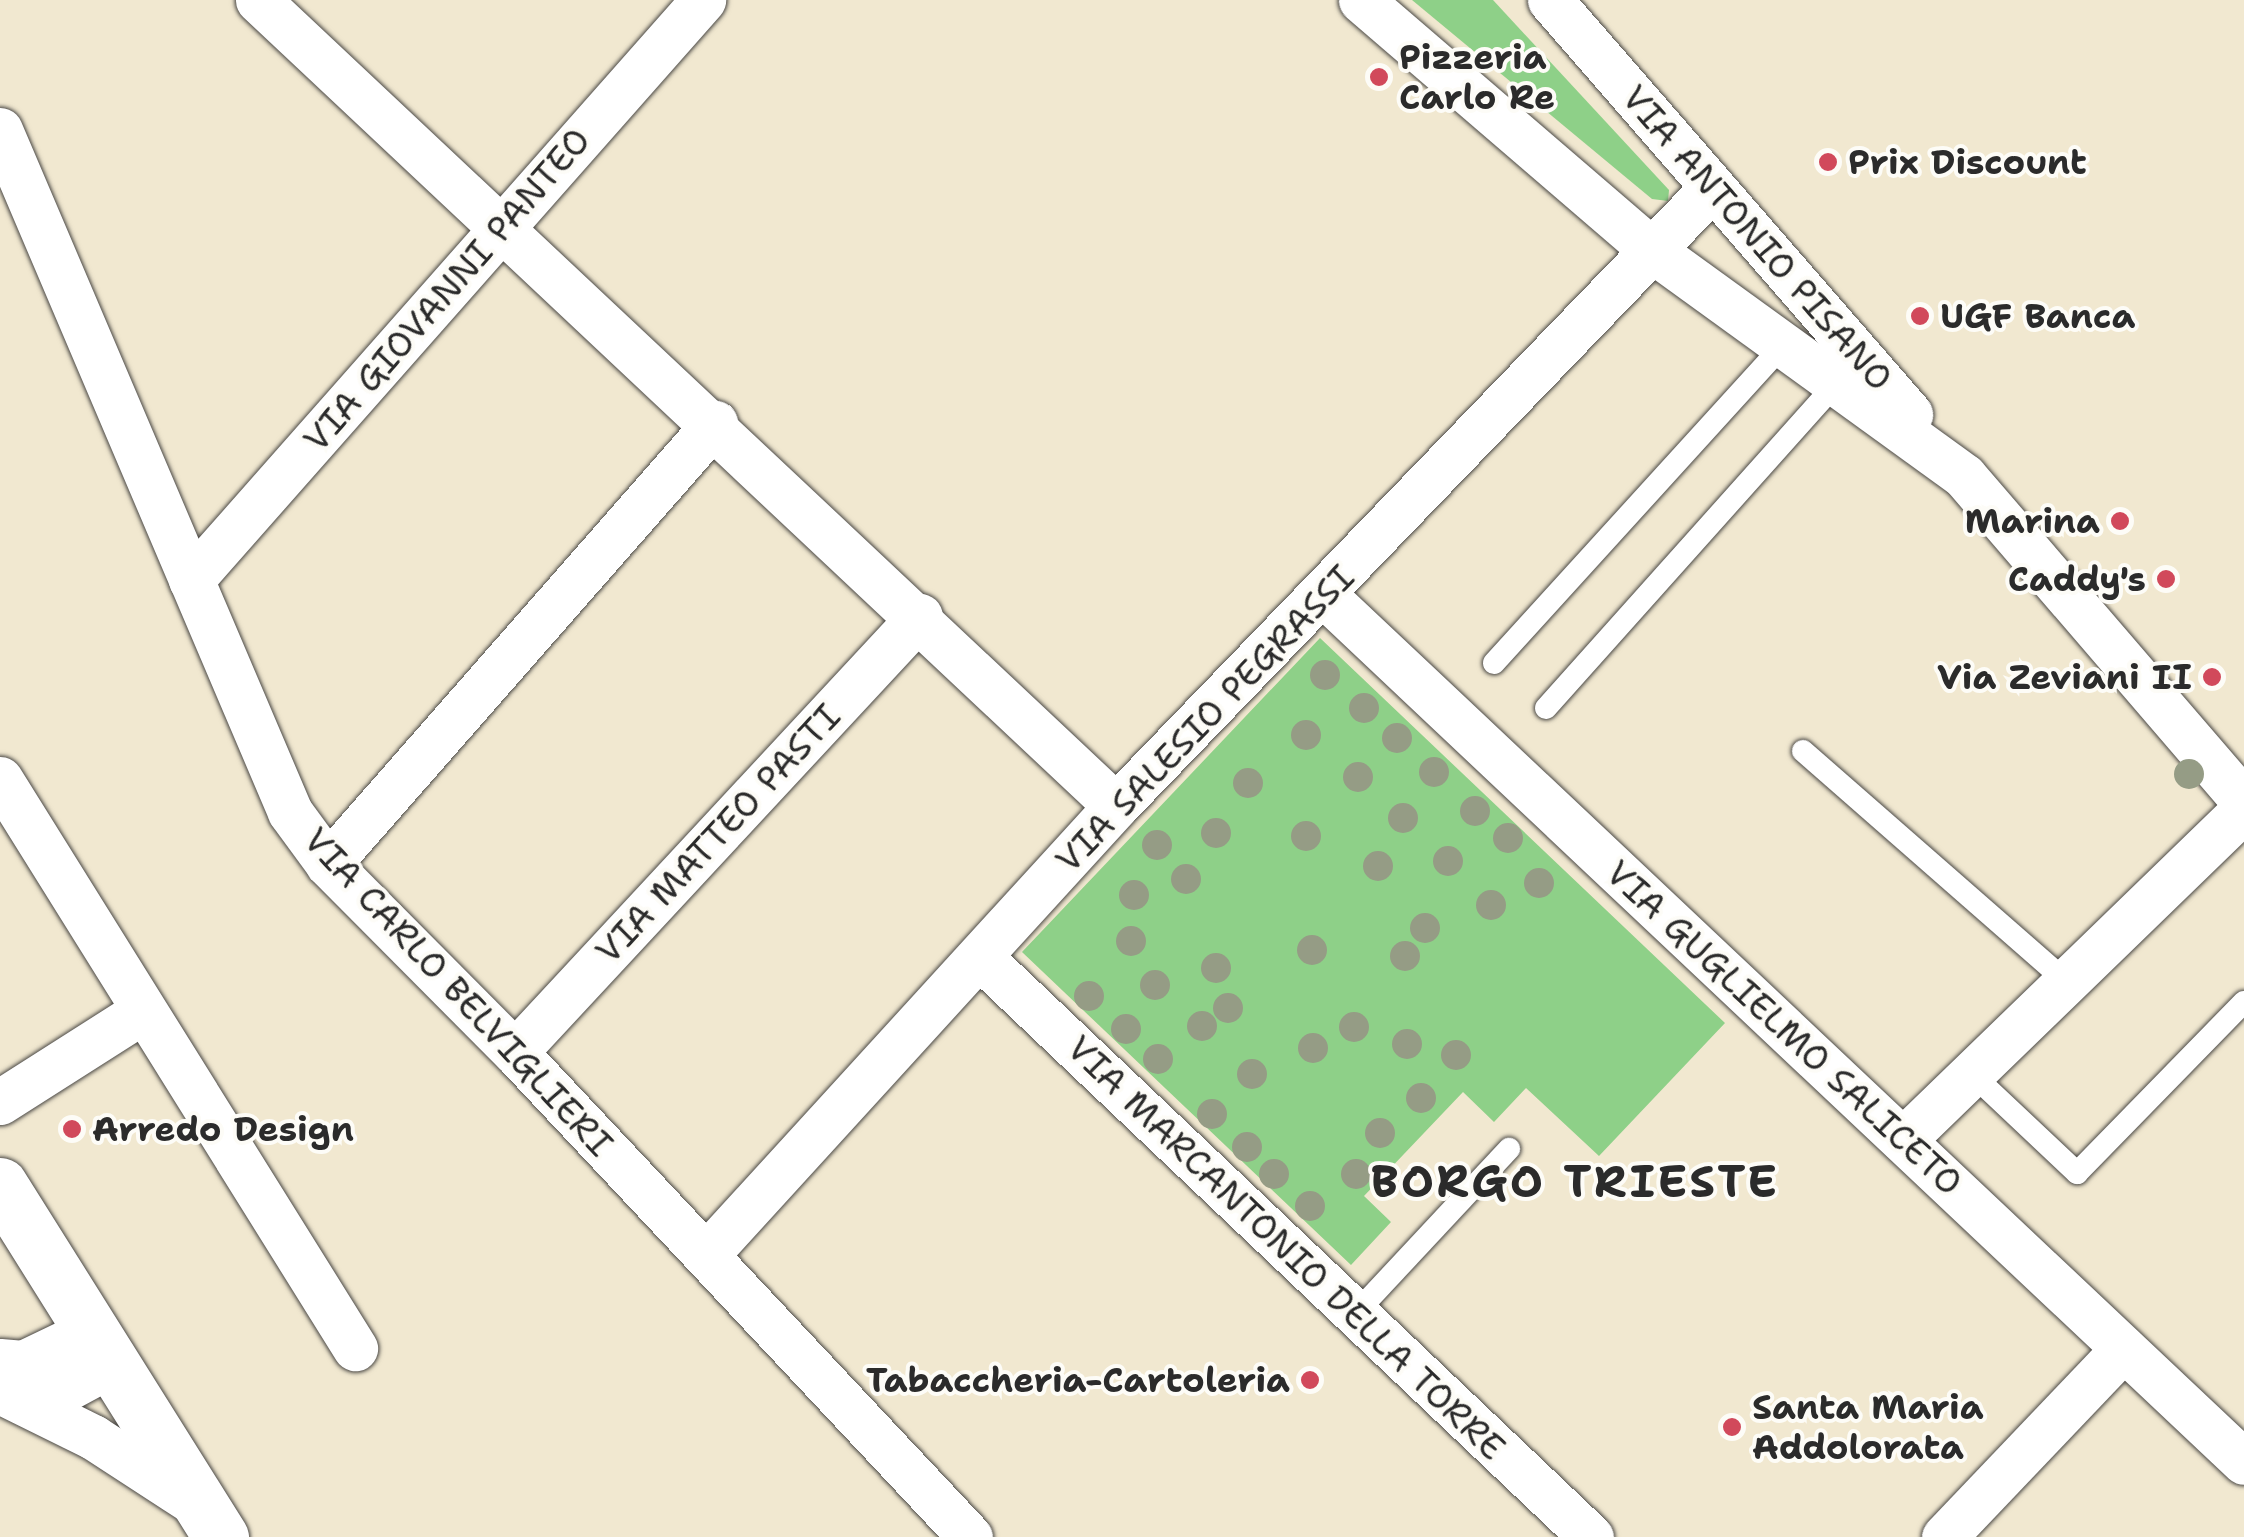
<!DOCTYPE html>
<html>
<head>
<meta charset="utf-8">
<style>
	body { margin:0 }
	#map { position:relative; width:2244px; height:1537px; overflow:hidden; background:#f1e8d0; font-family:"Shantell Sans",sans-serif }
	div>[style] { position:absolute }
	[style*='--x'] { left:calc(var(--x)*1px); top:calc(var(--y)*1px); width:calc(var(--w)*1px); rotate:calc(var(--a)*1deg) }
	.green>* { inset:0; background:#8ed088 }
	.roads { filter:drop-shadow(0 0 2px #494744) drop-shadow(0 0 2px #494744) }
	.lane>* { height:22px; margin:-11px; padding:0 11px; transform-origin:11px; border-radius:11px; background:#fff }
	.street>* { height:45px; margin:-22.5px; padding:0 22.5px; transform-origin:22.5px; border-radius:22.5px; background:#fff }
	.primary>* { height:55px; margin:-27.5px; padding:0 27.5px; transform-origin:27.5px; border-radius:27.5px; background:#fff }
	.trees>* { width:30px; height:30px; margin:-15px; border-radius:50%; background:#959c85 }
	.dots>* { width:28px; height:28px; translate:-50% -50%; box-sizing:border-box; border:5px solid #fdfcf7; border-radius:50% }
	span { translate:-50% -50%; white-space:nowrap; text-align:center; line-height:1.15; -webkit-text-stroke:8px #fdfcf7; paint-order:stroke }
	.poi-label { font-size:35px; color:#2b2b2b; font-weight:700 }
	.left { translate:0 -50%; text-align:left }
	.right { translate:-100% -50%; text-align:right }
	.street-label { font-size:35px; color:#2b2b2b }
	.district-label { font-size:45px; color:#2b2b2b; font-weight:700; letter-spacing:2.5px }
</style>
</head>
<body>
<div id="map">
	<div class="green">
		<div style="clip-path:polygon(1412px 0,1493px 0,1669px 190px,1668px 201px,1652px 199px)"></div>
		<div style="clip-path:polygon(1320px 638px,1725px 1023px,1599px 1156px,1526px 1088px,1494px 1122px,1463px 1092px,1364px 1196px,1391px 1222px,1351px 1265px,1022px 952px)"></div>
	</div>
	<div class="roads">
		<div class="lane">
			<div style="--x:1494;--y:663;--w:430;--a:-47.7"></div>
			<div style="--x:1546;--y:708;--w:436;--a:-48.2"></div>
			<div style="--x:1803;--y:751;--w:349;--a:41.2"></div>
			<div style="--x:1971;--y:1073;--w:146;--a:43.3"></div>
			<div style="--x:2077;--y:1173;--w:239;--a:-45.7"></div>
			<div style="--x:1355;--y:1314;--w:226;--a:-47"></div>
		</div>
		<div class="street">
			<div style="--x:258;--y:0;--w:1177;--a:43.21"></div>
			<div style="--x:1361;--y:0;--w:384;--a:40.7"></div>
			<div style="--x:1652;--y:250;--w:385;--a:35.9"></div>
			<div style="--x:1964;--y:476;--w:429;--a:49.3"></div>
			<div style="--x:1550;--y:0;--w:549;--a:48.99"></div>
			<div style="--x:0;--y:130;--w:741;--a:66.96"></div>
			<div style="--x:290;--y:812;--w:64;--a:53.8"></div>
			<div style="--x:328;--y:864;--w:265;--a:45.2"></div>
			<div style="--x:515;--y:1052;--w:665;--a:46.83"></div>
			<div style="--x:191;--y:580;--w:774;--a:-48.56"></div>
			<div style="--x:1324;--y:595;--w:1264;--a:43.3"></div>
			<div style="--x:0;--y:779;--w:671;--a:58.04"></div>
			<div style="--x:328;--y:864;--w:587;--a:-48.73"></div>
			<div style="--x:981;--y:958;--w:841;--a:43.51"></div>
			<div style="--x:515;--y:1052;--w:595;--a:-47.11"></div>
			<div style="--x:0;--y:1102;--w:169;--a:-32.5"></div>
			<div style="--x:1903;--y:1140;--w:475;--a:-44.1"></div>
			<div style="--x:706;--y:1255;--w:608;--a:-47.6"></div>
			<div style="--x:1116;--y:806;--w:857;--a:-46.04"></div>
			<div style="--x:0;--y:1361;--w:23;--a:5"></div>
			<div style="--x:23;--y:1363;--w:74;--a:-25.5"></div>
			<div style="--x:6;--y:1381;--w:25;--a:27"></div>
			<div style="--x:28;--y:1392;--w:34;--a:-2"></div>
			<div style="--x:62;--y:1391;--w:57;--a:-28.4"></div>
			<div style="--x:0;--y:1391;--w:104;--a:26.3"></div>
			<div style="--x:93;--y:1437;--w:123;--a:33"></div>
			<div style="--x:1944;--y:1537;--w:260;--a:-46.4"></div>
		</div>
		<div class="primary">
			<div style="--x:0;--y:1185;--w:416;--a:57.9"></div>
		</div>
	</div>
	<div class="trees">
		<div style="left:1325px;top:675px"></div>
		<div style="left:1364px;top:708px"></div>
		<div style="left:1306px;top:735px"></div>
		<div style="left:1397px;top:738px"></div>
		<div style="left:1434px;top:772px"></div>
		<div style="left:2189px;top:774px"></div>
		<div style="left:1358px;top:777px"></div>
		<div style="left:1248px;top:783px"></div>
		<div style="left:1475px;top:811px"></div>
		<div style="left:1403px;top:818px"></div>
		<div style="left:1216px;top:833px"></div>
		<div style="left:1306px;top:836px"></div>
		<div style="left:1508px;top:838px"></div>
		<div style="left:1157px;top:845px"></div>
		<div style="left:1448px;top:861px"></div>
		<div style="left:1378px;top:866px"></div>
		<div style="left:1186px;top:879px"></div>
		<div style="left:1539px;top:883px"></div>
		<div style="left:1134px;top:895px"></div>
		<div style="left:1491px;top:905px"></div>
		<div style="left:1425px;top:928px"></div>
		<div style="left:1131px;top:941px"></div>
		<div style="left:1312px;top:950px"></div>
		<div style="left:1405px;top:956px"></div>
		<div style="left:1216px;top:968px"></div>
		<div style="left:1155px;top:985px"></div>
		<div style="left:1089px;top:996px"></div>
		<div style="left:1228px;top:1008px"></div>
		<div style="left:1202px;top:1026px"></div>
		<div style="left:1354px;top:1027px"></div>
		<div style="left:1126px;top:1029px"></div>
		<div style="left:1407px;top:1044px"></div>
		<div style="left:1313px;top:1048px"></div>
		<div style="left:1456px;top:1055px"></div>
		<div style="left:1158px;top:1059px"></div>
		<div style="left:1252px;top:1074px"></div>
		<div style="left:1421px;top:1098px"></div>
		<div style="left:1212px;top:1114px"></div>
		<div style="left:1380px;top:1133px"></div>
		<div style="left:1247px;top:1147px"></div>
		<div style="left:1274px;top:1174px"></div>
		<div style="left:1356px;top:1174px"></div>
		<div style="left:1310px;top:1206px"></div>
	</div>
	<div class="dots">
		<div style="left:1379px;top:77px;background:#d1495b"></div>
		<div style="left:1828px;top:162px;background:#d1495b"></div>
		<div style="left:1920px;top:316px;background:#d1495b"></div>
		<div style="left:2120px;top:521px;background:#d1495b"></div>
		<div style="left:2166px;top:579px;background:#d1495b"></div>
		<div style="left:2212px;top:677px;background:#d1495b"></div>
		<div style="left:72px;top:1129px;background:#d1495b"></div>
		<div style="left:1310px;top:1380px;background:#d1495b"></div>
		<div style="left:1732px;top:1427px;background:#d1495b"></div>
	</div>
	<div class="poi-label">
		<span class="left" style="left:1399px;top:77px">Pizzeria<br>Carlo Re</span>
		<span class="left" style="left:1848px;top:162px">Prix Discount</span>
		<span class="left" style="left:1940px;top:316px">UGF Banca</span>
		<span class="right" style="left:2100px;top:521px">Marina</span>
		<span class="right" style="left:2146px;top:579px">Caddy's</span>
		<span class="right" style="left:2192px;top:677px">Via Zeviani II</span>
		<span class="left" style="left:92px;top:1129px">Arredo Design</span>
		<span class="right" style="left:1290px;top:1380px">Tabaccheria-Cartoleria</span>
		<span class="left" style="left:1752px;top:1427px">Santa Maria<br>Addolorata</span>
	</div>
	<div class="street-label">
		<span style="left:1757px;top:238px;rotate:49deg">VIA ANTONIO PISANO</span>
		<span style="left:447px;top:290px;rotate:-49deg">VIA GIOVANNI PANTEO</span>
		<span style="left:1205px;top:719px;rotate:-46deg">VIA SALESIO PEGRASSI</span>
		<span style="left:718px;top:834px;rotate:-47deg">VIA MATTEO PASTI</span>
		<span style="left:458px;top:992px;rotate:47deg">VIA CARLO BELVIGLIERI</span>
		<span style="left:1784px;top:1028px;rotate:43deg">VIA GUGLIELMO SALICETO</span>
		<span style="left:1286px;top:1248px;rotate:44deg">VIA MARCANTONIO DELLA TORRE</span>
	</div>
	<div class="district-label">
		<span style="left:1575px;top:1182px">BORGO TRIESTE</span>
	</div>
</div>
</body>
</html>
